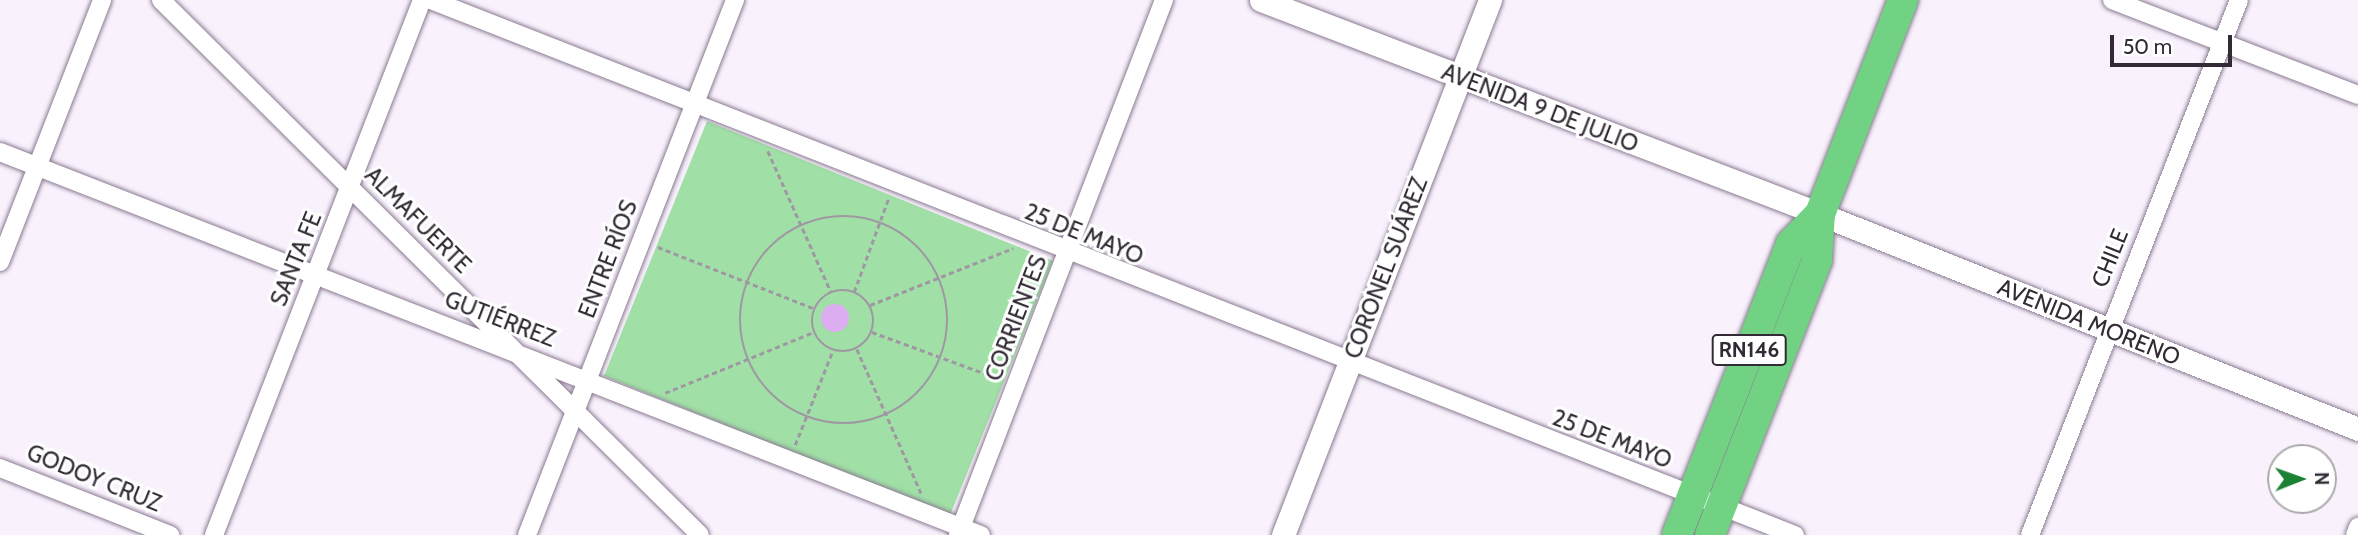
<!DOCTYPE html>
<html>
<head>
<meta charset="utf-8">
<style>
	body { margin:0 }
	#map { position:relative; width:2358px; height:535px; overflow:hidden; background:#f9f2fd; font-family:Cabin,sans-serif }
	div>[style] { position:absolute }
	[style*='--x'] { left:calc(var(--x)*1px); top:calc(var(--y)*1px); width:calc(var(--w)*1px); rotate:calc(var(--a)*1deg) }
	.green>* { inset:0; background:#a0e0a6; transform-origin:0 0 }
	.water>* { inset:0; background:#dcadf0 }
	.round { border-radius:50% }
	.path>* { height:2.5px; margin-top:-1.25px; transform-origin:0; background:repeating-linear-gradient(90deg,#9f98a3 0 5px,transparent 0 8.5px) }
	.path>.ring { margin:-1.25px; padding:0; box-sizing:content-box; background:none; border:2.5px solid #9f98a3; border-radius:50% }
	.roads { filter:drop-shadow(0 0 2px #8a7a91) drop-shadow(0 0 2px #8a7a91) }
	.minor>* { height:18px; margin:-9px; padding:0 9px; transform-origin:9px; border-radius:9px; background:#fff }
	.tertiary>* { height:23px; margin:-11.5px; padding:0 11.5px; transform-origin:11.5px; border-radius:11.5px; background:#fff }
	.trunk>* { height:30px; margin:-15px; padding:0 15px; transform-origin:15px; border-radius:15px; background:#70d282 }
	span { translate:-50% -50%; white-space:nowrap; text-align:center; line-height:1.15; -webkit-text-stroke:6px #fff; paint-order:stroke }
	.shield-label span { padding:2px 5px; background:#fff; border:2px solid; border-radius:5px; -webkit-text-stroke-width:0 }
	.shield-label { font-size:21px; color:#322b35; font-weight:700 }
	.street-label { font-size:23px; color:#322b35 }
	.north { position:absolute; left:2267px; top:444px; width:70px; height:70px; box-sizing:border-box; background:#fff; border:2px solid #adaaae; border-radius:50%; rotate:89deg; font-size:19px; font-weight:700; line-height:28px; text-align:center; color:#322b35 }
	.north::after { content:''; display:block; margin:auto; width:24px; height:32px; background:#1c8135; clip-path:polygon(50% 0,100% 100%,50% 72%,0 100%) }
	.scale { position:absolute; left:2110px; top:35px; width:122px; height:32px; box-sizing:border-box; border:4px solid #322b35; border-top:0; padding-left:9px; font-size:21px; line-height:24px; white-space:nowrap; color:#322b35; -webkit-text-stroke:5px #fff; paint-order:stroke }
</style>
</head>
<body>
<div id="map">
	<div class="green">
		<div style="left:707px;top:121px;width:373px;height:275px;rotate:22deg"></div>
	</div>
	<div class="water">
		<div class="round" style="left:821px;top:304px;width:28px;height:28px"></div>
	</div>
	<div class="path">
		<div style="--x:768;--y:151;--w:154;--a:65.9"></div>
		<div class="ring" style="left:740px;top:216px;width:205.5px;height:205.5px"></div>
		<div style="--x:658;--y:247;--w:169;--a:21.5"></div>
		<div class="ring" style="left:812px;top:290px;width:59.5px;height:59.5px"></div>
		<div style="--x:854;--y:292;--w:101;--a:-69.8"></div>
		<div style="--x:870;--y:305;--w:154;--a:-21.7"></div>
		<div style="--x:872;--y:332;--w:136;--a:20.2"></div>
		<div style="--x:857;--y:349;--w:158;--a:66"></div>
		<div style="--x:665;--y:393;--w:161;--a:-22.3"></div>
		<div style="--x:795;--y:445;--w:102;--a:-68.2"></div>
	</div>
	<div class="roads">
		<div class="minor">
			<div style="--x:161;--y:0;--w:759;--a:44.79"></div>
			<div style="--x:431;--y:0;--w:1465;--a:21.42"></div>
			<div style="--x:2112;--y:0;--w:264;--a:21.1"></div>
			<div style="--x:0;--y:152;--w:1053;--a:21.33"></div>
			<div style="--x:0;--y:262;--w:281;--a:-68.7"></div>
			<div style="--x:0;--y:468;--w:183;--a:21.5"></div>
			<div style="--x:214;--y:535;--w:574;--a:-68.75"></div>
			<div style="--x:527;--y:535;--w:574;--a:-68.75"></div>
			<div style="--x:958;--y:535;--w:573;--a:-68.94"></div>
			<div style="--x:2030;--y:535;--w:574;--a:-68.66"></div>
			<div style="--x:2355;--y:535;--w:9;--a:-69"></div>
		</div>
		<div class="tertiary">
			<div style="--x:1261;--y:0;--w:599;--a:20.95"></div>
			<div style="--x:1820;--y:214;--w:579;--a:21.78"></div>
			<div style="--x:1283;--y:535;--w:574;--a:-68.85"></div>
		</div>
		<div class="trunk">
			<div style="--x:1677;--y:535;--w:313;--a:-68.6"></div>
			<div style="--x:1791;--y:244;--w:42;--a:-46"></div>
			<div style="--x:1710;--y:535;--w:295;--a:-68.7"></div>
			<div style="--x:1817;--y:260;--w:46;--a:-86.3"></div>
			<div style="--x:1820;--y:214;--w:230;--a:-68.8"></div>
		</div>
	</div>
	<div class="shield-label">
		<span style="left:1749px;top:350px">RN146</span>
	</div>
	<div class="street-label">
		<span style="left:1540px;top:108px;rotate:21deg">AVENIDA 9 DE JULIO</span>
		<span style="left:418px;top:220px;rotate:45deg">ALMAFUERTE</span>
		<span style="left:1084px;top:234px;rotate:22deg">25 DE MAYO</span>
		<span style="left:2110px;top:258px;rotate:-68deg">CHILE</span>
		<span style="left:296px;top:259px;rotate:-68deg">SANTA FE</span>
		<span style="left:608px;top:259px;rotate:-69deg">ENTRE RÍOS</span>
		<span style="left:1386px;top:268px;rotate:-69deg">CORONEL SUÁREZ</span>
		<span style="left:1016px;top:318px;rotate:-69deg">CORRIENTES</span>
		<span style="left:500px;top:319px;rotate:21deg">GUTIÉRREZ</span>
		<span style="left:2089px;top:322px;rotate:22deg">AVENIDA MORENO</span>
		<span style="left:1612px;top:439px;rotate:21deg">25 DE MAYO</span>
		<span style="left:94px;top:478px;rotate:22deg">GODOY CRUZ</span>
	</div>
	<div class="north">N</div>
	<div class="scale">50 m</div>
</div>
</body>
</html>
